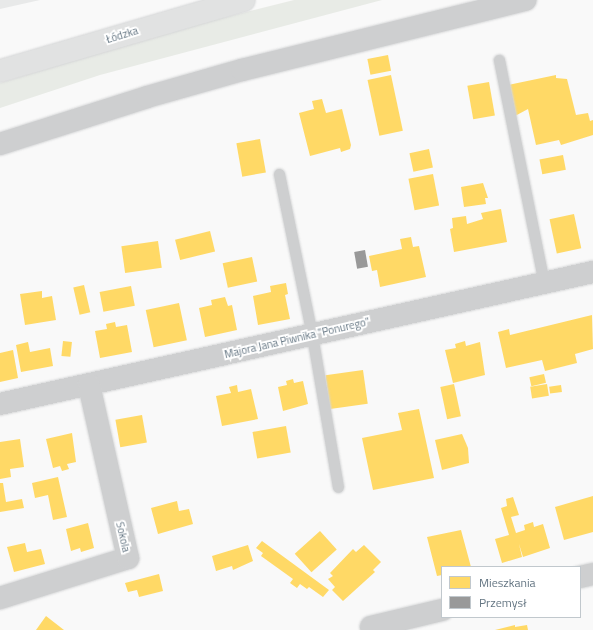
<!DOCTYPE html>
<html>
<head>
<meta charset="utf-8">
<style>
	body { margin:0 }
	#map { position:relative; width:593px; height:630px; overflow:hidden; background:#f9f9f9; font-family:"Titillium Web",sans-serif }
	div>[style] { position:absolute }
	[style*='--x'] { left:calc(var(--x)*1px); top:calc(var(--y)*1px); width:calc(var(--w)*1px); rotate:calc(var(--a)*1deg) }
	.built>* { inset:0; background:#e8e9e9 }
	.green>* { inset:0; background:#e8ebe6 }
	.homes>* { inset:0; background:#ffd966; transform-origin:0 0 }
	.industry>* { inset:0; background:#999; transform-origin:0 0 }
	.roads { filter:drop-shadow(0 0 1px #d5d6d7) drop-shadow(0 0 1px #d5d6d7) }
	.lane>* { height:11px; margin:-5.5px; padding:0 5.5px; transform-origin:5.5px; border-radius:5.5px; background:#cecfd0 }
	.street>* { height:22px; margin:-11px; padding:0 11px; transform-origin:11px; border-radius:11px; background:#cecfd0 }
	.primary>* { height:22px; margin:-11px; padding:0 11px; transform-origin:11px; border-radius:11px; background:#e1e2e2 }
	span { translate:-50% -50%; white-space:nowrap; text-align:center; line-height:1.15; -webkit-text-stroke:4px #fff; paint-order:stroke }
	.street-label { font-size:11px; color:#657683 }
	.legend { position:absolute; left:441px; top:566px; width:140px; height:52px; box-sizing:border-box; background:#fff; border:1px solid #c1c8cd; margin:0; padding:5px 7px; list-style:none; font-size:12px; color:#657683 }
	.legend li { display:flex; align-items:center; gap:8px; height:20px }
	.legend b { width:20px; border:1px solid #c1c8cd }
</style>
</head>
<body>
<div id="map">
	<div class="built">
		<div style="clip-path:polygon(0 0,40px 0,0 9px)"></div>
	</div>
	<div class="green">
		<div style="clip-path:polygon(294px 0,382px 0,100px 75px,0 108px,0 83px,167px 32px)"></div>
	</div>
	<div class="homes">
		<div style="left:388px;top:55px;width:16px;height:21px;rotate:79deg"></div>
		<div style="left:391px;top:75px;width:57px;height:24px;rotate:78deg"></div>
		<div style="clip-path:polygon(556px 75px,556px 78px,567px 79px,576px 115px,588px 113px,590px 121px,593px 120px,593px 135px,561px 145px,559px 140px,536px 145px,528px 109px,515px 116px,508px 85px)"></div>
		<div style="left:489px;top:82px;width:34px;height:22px;rotate:80deg"></div>
		<div style="clip-path:polygon(322px 99px,326px 113px,342px 109px,351px 145px,350px 149px,341px 152px,340px 148px,310px 156px,299px 113px,314px 109px,312px 101px)"></div>
		<div style="left:260px;top:139px;width:34px;height:24px;rotate:80deg"></div>
		<div style="left:429px;top:149px;width:19px;height:20px;rotate:78deg"></div>
		<div style="left:563px;top:155px;width:15px;height:24px;rotate:79deg"></div>
		<div style="left:433px;top:174px;width:32px;height:25px;rotate:79deg"></div>
		<div style="clip-path:polygon(483px 183px,488px 198px,485px 198px,486px 204px,464px 207px,461px 187px)"></div>
		<div style="clip-path:polygon(501px 209px,507px 242px,454px 252px,450px 229px,453px 228px,452px 218px,466px 216px,467px 224px,483px 219px,481px 213px)"></div>
		<div style="left:574px;top:214px;width:35px;height:25px;rotate:78deg"></div>
		<div style="left:210px;top:231px;width:21px;height:36px;rotate:76deg"></div>
		<div style="clip-path:polygon(411px 237px,413px 247px,419px 246px,426px 277px,380px 287px,377px 270px,372px 271px,369px 256px,402px 249px,400px 239px)"></div>
		<div style="left:158px;top:241px;width:27px;height:37px;rotate:82deg"></div>
		<div style="left:252px;top:257px;width:25px;height:30px;rotate:78deg"></div>
		<div style="clip-path:polygon(286px 283px,288px 294px,285px 295px,290px 319px,258px 325px,253px 296px,271px 292px,270px 286px)"></div>
		<div style="left:84px;top:285px;width:28px;height:11px;rotate:77deg"></div>
		<div style="left:131px;top:286px;width:20px;height:32px;rotate:79deg"></div>
		<div style="clip-path:polygon(42px 291px,42px 298px,52px 296px,56px 320px,25px 325px,20px 294px)"></div>
		<div style="clip-path:polygon(225px 297px,228px 306px,232px 305px,237px 330px,205px 337px,199px 308px,212px 305px,211px 300px)"></div>
		<div style="left:179px;top:303px;width:38px;height:34px;rotate:78deg"></div>
		<div style="clip-path:polygon(592px 315px,593px 349px,575px 354px,577px 363px,545px 371px,542px 360px,506px 368px,498px 332px,509px 329px,510px 335px)"></div>
		<div style="clip-path:polygon(115px 322px,116px 327px,127px 325px,132px 352px,100px 358px,95px 331px,107px 329px,106px 324px)"></div>
		<div style="left:63px;top:341px;width:9px;height:15px;rotate:6deg"></div>
		<div style="clip-path:polygon(465px 341px,466px 346px,480px 342px,485px 375px,453px 383px,445px 350px,456px 348px,455px 344px)"></div>
		<div style="clip-path:polygon(28px 342px,30px 352px,50px 348px,53px 366px,21px 372px,16px 345px)"></div>
		<div style="clip-path:polygon(13px 350px,18px 378px,0 382px,0 353px)"></div>
		<div style="left:363px;top:370px;width:34px;height:38px;rotate:82deg"></div>
		<div style="left:544px;top:374px;width:9px;height:15px;rotate:77deg"></div>
		<div style="clip-path:polygon(293px 379px,294px 383px,303px 381px,308px 404px,283px 411px,278px 387px,287px 385px,286px 381px)"></div>
		<div style="left:454px;top:384px;width:33px;height:14px;rotate:78deg"></div>
		<div style="left:547px;top:384px;width:12px;height:17px;rotate:81deg"></div>
		<div style="clip-path:polygon(237px 385px,238px 392px,251px 389px,258px 419px,222px 426px,216px 396px,231px 393px,229px 387px)"></div>
		<div style="left:561px;top:385px;width:7px;height:12px;rotate:82deg"></div>
		<div style="clip-path:polygon(419px 409px,434px 478px,373px 490px,362px 438px,402px 430px,398px 413px)"></div>
		<div style="left:142px;top:415px;width:28px;height:27px;rotate:80deg"></div>
		<div style="left:286px;top:426px;width:27px;height:34px;rotate:80deg"></div>
		<div style="clip-path:polygon(72px 433px,76px 462px,67px 464px,69px 469px,62px 471px,60px 466px,53px 468px,46px 439px)"></div>
		<div style="clip-path:polygon(462px 434px,468px 448px,469px 463px,442px 470px,435px 440px)"></div>
		<div style="clip-path:polygon(20px 439px,24px 467px,10px 469px,11px 477px,0 479px,0 442px)"></div>
		<div style="clip-path:polygon(58px 477px,67px 517px,53px 520px,48px 495px,35px 498px,32px 483px)"></div>
		<div style="clip-path:polygon(0 483px,3px 483px,6px 502px,22px 499px,24px 508px,0 512px)"></div>
		<div style="clip-path:polygon(593px 496px,593px 532px,564px 540px,555px 507px)"></div>
		<div style="clip-path:polygon(513px 497px,519px 515px,511px 517px,516px 533px,525px 530px,524px 525px,533px 522px,534px 527px,543px 524px,550px 548px,523px 557px,519px 544px,522px 557px,502px 563px,495px 539px,509px 535px,501px 508px,507px 506px,506px 499px)"></div>
		<div style="clip-path:polygon(177px 501px,179px 511px,189px 509px,193px 524px,158px 534px,151px 508px)"></div>
		<div style="clip-path:polygon(88px 523px,94px 548px,81px 552px,80px 548px,71px 551px,66px 529px)"></div>
		<div style="clip-path:polygon(461px 530px,471px 567px,442px 567px,442px 575px,437px 576px,427px 537px)"></div>
		<div style="left:320px;top:531px;width:25px;height:34px;rotate:48deg"></div>
		<div style="clip-path:polygon(262px 541px,329px 590px,323px 597px,309px 587px,307px 589px,300px 584px,297px 588px,290px 583px,293px 579px,261px 556px,263px 553px,256px 548px)"></div>
		<div style="clip-path:polygon(25px 543px,27px 552px,41px 549px,45px 564px,14px 572px,7px 547px)"></div>
		<div style="clip-path:polygon(248px 545px,253px 561px,233px 570px,232px 566px,216px 571px,212px 556px)"></div>
		<div style="clip-path:polygon(364px 545px,381px 562px,373px 570px,375px 572px,343px 601px,332px 590px,335px 587px,328px 579px,333px 576px,330px 573px,353px 549px,356px 552px)"></div>
		<div style="clip-path:polygon(159px 574px,163px 591px,139px 597px,137px 590px,128px 592px,125px 583px)"></div>
		<div style="clip-path:polygon(46px 616px,64px 630px,36px 630px)"></div>
		<div style="clip-path:polygon(515px 625px,515px 627px,527px 625px,528px 630px,495px 630px)"></div>
	</div>
	<div class="industry">
		<div style="left:365px;top:250px;width:17px;height:11px;rotate:80deg"></div>
	</div>
	<div class="roads">
		<div class="lane">
			<div style="--x:499;--y:60;--w:227;--a:78.6"></div>
			<div style="--x:279;--y:174;--w:164;--a:78.4"></div>
			<div style="--x:312;--y:335;--w:154;--a:80.3"></div>
		</div>
		<div class="street">
			<div style="--x:0;--y:144;--w:154;--a:-17.7"></div>
			<div style="--x:147;--y:97;--w:99;--a:-15.9"></div>
			<div style="--x:242;--y:70;--w:292;--a:-13.9"></div>
			<div style="--x:0;--y:404;--w:608;--a:-12.55"></div>
			<div style="--x:580;--y:577;--w:13;--a:-13"></div>
			<div style="--x:0;--y:598;--w:134;--a:-17.4"></div>
			<div style="--x:128;--y:558;--w:177;--a:-102.7"></div>
			<div style="--x:371;--y:627;--w:73;--a:-13.5"></div>
		</div>
		<div class="primary">
			<div style="--x:0;--y:71;--w:254;--a:-16.2"></div>
		</div>
	</div>
	<div class="street-label">
		<span style="left:122px;top:35px;rotate:-17deg">Łódzka</span>
		<span style="left:297px;top:338px;rotate:-13deg">Majora Jana Piwnika "Ponurego"</span>
		<span style="left:123px;top:537px;rotate:77deg">Sokola</span>
	</div>
	<ul class="legend">
	<li><b style="height:11px;background:#ffd966"></b>Mieszkania</li>
	<li><b style="height:11px;background:#999"></b>Przemysł</li>
	</ul>
</div>
</body>
</html>
